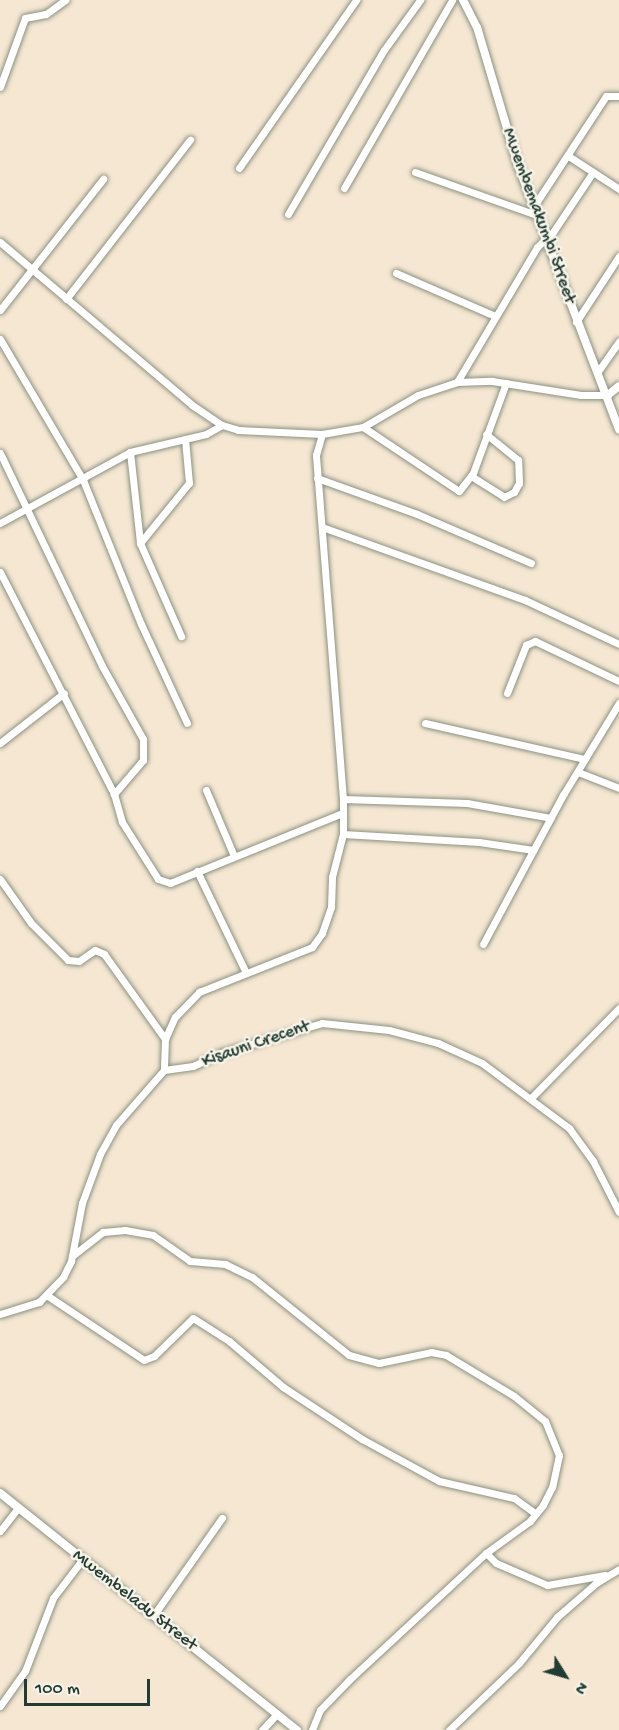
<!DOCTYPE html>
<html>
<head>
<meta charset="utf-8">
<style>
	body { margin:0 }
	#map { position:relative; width:619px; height:1730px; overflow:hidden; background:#f5e7d1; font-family:"Gochi Hand",sans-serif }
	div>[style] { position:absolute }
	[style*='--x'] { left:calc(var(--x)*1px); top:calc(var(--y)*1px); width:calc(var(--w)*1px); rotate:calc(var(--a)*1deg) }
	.roads { filter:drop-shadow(0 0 2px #8a9282) drop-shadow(0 0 2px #8a9282) }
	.minor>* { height:7px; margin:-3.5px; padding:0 3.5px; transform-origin:3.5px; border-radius:3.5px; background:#fff }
	.tertiary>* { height:8px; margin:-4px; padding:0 4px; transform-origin:4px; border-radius:4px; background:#fff }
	span { translate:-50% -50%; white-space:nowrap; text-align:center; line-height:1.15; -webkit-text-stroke:5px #f7f3e8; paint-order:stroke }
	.street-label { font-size:18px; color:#1f3d34 }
	.north { position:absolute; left:535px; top:1646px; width:60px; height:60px; -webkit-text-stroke:4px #f7f3e8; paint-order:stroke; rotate:127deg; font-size:16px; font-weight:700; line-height:24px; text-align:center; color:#1f3d34 }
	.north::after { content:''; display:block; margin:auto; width:21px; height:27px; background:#1f3d34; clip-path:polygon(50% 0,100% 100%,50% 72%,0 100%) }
	.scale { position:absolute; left:24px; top:1679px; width:126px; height:27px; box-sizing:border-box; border:3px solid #1f3d34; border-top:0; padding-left:8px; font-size:18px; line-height:21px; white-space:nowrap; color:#1f3d34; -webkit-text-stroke:4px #f7f3e8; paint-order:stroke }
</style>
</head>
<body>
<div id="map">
	<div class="roads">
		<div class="minor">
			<div style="--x:0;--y:87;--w:73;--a:-70.1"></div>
			<div style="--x:25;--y:18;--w:21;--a:-11"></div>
			<div style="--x:46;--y:14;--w:24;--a:-36"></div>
			<div style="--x:570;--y:157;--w:59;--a:33.1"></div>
			<div style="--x:239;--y:168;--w:205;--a:-55.1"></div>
			<div style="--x:415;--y:172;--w:132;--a:19.5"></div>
			<div style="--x:344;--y:188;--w:217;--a:-60.1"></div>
			<div style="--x:534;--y:206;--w:131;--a:-56.8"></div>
			<div style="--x:606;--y:96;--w:13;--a:0"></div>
			<div style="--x:288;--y:214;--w:190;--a:-59.7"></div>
			<div style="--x:384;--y:50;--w:62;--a:-54.2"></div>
			<div style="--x:0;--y:242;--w:252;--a:40.3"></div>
			<div style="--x:192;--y:405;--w:36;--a:34"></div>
			<div style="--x:222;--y:425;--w:17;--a:17"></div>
			<div style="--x:238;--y:430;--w:84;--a:2.7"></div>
			<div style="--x:322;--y:434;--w:42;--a:-9.7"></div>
			<div style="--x:363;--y:427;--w:64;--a:-30.2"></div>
			<div style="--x:418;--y:395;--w:41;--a:-18.4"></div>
			<div style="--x:457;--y:382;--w:35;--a:-2"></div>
			<div style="--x:492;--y:381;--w:90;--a:8.9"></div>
			<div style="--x:581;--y:395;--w:27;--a:0"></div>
			<div style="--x:396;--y:273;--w:108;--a:23.5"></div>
			<div style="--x:66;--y:299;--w:202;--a:-52.1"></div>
			<div style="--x:0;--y:310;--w:167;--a:-51.8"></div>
			<div style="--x:576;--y:322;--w:79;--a:-56.9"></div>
			<div style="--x:0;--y:339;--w:164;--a:59.5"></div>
			<div style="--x:83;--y:480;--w:155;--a:68.1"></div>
			<div style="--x:141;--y:624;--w:109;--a:65.1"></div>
			<div style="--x:599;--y:370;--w:35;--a:-55"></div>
			<div style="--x:457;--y:382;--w:157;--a:-59.3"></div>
			<div style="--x:537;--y:247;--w:22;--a:-43"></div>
			<div style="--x:553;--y:232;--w:72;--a:-56.3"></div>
			<div style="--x:363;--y:427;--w:115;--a:33.7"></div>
			<div style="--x:459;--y:491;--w:23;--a:-52"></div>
			<div style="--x:473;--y:473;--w:96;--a:-69.9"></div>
			<div style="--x:130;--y:452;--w:92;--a:83.7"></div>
			<div style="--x:140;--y:543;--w:102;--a:66.2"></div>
			<div style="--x:0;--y:453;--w:236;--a:64.4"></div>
			<div style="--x:102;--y:666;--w:84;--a:60.7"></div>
			<div style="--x:143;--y:739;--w:21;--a:90"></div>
			<div style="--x:143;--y:760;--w:45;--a:130.5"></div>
			<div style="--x:471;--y:476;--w:39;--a:32"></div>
			<div style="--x:504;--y:497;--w:11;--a:-27"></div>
			<div style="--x:514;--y:492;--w:10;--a:-61"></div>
			<div style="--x:519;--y:483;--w:23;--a:-92"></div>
			<div style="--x:518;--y:460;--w:41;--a:-140.9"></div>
			<div style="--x:317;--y:478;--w:106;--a:19.8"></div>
			<div style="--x:417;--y:514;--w:124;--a:23.3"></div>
			<div style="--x:0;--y:523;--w:148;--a:-28.6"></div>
			<div style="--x:130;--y:452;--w:78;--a:-13.3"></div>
			<div style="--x:206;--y:434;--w:18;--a:-29"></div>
			<div style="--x:322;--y:527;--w:216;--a:19.8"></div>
			<div style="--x:525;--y:600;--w:104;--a:25.1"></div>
			<div style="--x:140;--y:543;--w:77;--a:-50.8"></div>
			<div style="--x:189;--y:483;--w:44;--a:-95.2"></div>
			<div style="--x:0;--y:572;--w:250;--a:62.8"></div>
			<div style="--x:114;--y:794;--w:29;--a:74"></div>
			<div style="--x:122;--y:822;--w:67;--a:57.7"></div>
			<div style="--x:158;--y:879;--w:13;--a:18"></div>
			<div style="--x:170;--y:883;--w:186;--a:-22.1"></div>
			<div style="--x:507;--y:693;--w:52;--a:-68.4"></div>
			<div style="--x:526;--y:645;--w:10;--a:-24"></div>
			<div style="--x:535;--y:641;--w:93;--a:25.5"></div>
			<div style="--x:425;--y:723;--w:164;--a:12.7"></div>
			<div style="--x:0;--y:743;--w:81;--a:-38"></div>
			<div style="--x:578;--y:772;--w:44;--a:21.3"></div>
			<div style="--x:206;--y:790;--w:72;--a:67"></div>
			<div style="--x:343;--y:799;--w:124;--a:1.8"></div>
			<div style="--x:467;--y:803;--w:85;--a:10.1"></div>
			<div style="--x:343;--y:834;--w:136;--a:3.4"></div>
			<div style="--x:479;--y:842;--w:55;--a:8.4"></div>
			<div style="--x:197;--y:871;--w:113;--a:64.3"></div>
			<div style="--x:0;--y:879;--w:54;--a:54.8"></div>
			<div style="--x:31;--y:923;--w:52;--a:45"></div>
			<div style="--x:68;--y:960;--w:11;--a:5"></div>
			<div style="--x:79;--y:961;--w:19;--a:-35"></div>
			<div style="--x:95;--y:950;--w:10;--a:24"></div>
			<div style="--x:104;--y:954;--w:105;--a:54.3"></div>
			<div style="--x:165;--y:1039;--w:31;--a:92"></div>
			<div style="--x:483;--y:944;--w:169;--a:-61.8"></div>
			<div style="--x:563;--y:795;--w:108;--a:-58.7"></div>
			<div style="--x:165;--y:1039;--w:24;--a:-66"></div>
			<div style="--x:175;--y:1017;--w:35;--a:-46"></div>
			<div style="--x:199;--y:992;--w:122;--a:-21.7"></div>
			<div style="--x:312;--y:947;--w:17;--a:-54"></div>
			<div style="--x:322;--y:933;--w:28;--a:-71"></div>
			<div style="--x:331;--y:907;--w:30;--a:-88"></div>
			<div style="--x:332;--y:877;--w:44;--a:-75.7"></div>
			<div style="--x:343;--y:834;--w:35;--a:-90"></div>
			<div style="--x:343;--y:799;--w:345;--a:-94.5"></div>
			<div style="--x:316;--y:455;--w:22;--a:-74"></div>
			<div style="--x:531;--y:1098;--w:126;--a:-45.6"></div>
			<div style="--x:72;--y:1256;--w:39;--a:-38"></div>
			<div style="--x:103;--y:1232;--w:22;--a:-5"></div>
			<div style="--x:125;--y:1230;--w:28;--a:10"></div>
			<div style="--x:153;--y:1235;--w:45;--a:35.1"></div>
			<div style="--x:190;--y:1261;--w:35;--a:5"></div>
			<div style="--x:225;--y:1264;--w:30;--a:26"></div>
			<div style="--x:252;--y:1277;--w:124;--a:38.8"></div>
			<div style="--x:349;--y:1355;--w:31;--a:15"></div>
			<div style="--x:379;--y:1363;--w:53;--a:-11.9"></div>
			<div style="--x:431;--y:1352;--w:15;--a:11"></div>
			<div style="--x:446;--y:1355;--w:79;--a:31.1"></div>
			<div style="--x:514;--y:1396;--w:40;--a:39"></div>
			<div style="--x:545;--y:1421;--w:37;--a:68"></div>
			<div style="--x:559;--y:1455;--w:33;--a:102"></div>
			<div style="--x:552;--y:1487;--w:20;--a:117"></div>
			<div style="--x:543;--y:1505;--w:21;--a:129"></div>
			<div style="--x:530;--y:1521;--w:54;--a:144"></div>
			<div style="--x:486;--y:1553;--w:185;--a:137.2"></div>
			<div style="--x:350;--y:1679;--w:43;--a:134.1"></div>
			<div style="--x:320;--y:1710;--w:22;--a:112"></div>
			<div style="--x:48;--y:1296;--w:115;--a:33.7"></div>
			<div style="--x:144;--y:1360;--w:11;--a:-22"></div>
			<div style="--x:154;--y:1356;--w:54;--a:-44.3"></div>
			<div style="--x:193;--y:1318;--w:43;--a:32.6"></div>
			<div style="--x:229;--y:1341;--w:71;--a:40.4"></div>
			<div style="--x:283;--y:1387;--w:95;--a:33.4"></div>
			<div style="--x:362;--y:1439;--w:88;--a:28.6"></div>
			<div style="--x:439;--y:1481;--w:77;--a:12.8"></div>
			<div style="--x:514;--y:1498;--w:27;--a:36"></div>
			<div style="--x:0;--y:1314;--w:41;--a:-17.1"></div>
			<div style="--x:39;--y:1302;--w:35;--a:-46"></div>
			<div style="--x:63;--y:1277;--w:18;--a:-63"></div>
			<div style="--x:71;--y:1261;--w:59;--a:-79.3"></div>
			<div style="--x:82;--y:1203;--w:52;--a:-69.8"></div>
			<div style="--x:100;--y:1154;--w:33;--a:-61"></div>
			<div style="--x:116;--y:1125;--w:73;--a:-48.9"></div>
			<div style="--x:164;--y:1070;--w:29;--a:-8"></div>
			<div style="--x:193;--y:1066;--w:31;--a:-25"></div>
			<div style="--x:221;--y:1053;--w:105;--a:-16.5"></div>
			<div style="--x:322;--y:1023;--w:67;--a:6"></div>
			<div style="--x:389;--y:1030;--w:51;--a:14.9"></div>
			<div style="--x:438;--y:1043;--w:48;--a:24.4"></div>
			<div style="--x:482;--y:1063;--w:109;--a:36.8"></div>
			<div style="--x:569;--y:1128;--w:41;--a:54"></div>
			<div style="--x:593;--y:1161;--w:57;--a:63"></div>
			<div style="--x:0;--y:1531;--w:29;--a:-52"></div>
			<div style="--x:486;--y:1553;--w:14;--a:45"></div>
			<div style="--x:496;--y:1563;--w:56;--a:23.3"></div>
			<div style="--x:547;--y:1585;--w:59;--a:-9.8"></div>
			<div style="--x:153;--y:1616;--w:120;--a:-54.9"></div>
			<div style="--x:0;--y:1706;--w:43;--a:-54.5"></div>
			<div style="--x:25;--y:1671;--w:78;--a:-69"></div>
			<div style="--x:53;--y:1598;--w:48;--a:-52.7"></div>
			<div style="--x:262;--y:1730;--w:22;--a:-47"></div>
			<div style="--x:449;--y:1730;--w:97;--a:-43.7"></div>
			<div style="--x:519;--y:1663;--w:60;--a:-50.4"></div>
			<div style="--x:557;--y:1617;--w:52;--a:-41.1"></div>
			<div style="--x:596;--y:1583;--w:27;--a:-31"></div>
		</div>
		<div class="tertiary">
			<div style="--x:463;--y:0;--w:30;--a:63"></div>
			<div style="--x:477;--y:27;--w:144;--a:73.5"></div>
			<div style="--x:518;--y:165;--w:283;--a:69.1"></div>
			<div style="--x:608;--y:395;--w:14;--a:-39"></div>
			<div style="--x:0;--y:1493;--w:380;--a:38.6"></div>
		</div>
	</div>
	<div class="street-label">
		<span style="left:538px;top:216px;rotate:70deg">Mwembemakumbi Street</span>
		<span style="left:256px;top:1045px;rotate:-19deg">Kisauni Crecent</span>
		<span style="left:134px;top:1601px;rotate:38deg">Mwembeladu Street</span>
	</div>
	<div class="north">N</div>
	<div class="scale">100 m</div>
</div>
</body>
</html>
